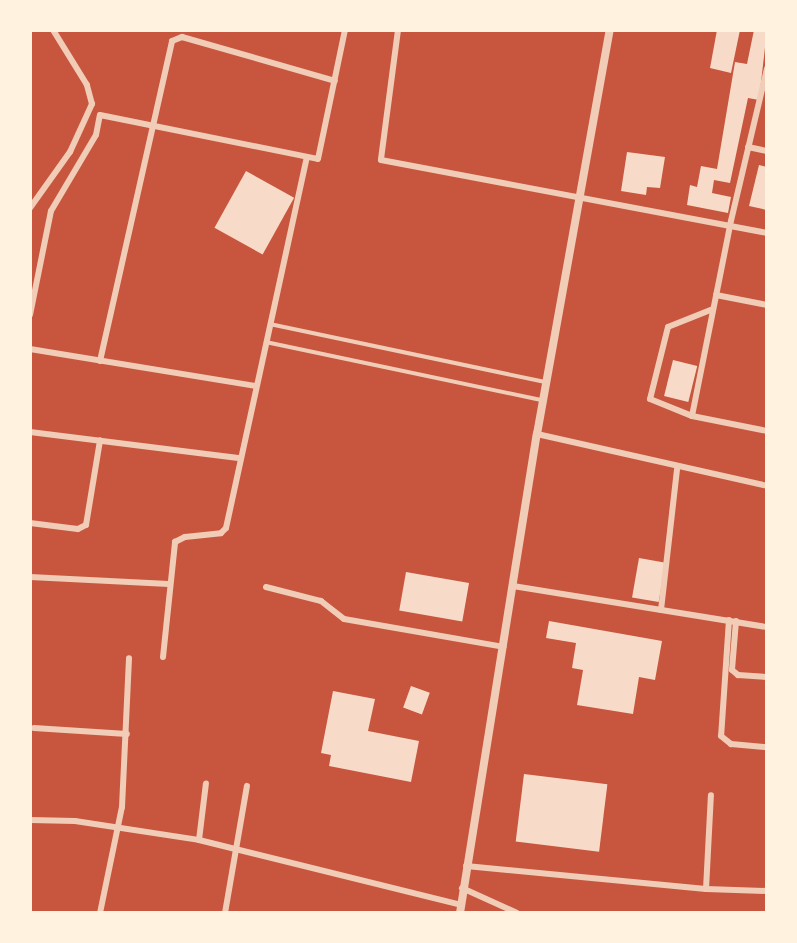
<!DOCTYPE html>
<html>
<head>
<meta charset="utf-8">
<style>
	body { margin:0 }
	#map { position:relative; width:797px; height:943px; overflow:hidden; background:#c8553d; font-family:"Nunito Sans",sans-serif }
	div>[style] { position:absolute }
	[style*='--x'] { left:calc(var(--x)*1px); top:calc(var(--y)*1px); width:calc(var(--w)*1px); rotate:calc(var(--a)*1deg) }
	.building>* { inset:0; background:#f7dbc8; transform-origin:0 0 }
	.service>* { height:3.5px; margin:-1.75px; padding:0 1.75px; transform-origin:1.75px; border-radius:1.75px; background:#f1ccb7 }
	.minor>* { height:6px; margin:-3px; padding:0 3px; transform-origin:3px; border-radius:3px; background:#f1ccb7 }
	.tertiary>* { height:8px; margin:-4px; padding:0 4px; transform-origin:4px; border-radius:4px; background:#f1ccb7 }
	span { translate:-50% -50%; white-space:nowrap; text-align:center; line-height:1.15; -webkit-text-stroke:5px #fff3e0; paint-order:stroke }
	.frame { position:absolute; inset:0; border:32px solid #fff3e0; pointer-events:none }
</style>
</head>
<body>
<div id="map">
	<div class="building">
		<div style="clip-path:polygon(717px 30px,740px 30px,731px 73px,710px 68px)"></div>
		<div style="clip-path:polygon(754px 30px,767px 30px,759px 100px,748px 98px,730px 183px,714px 180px,712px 193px,731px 197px,728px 213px,687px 205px,690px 185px,697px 187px,701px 166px,717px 169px,735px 62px,747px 64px)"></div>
		<div style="clip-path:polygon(627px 152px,665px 157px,660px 188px,647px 187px,646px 195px,621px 191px)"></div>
		<div style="clip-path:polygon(759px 165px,767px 167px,767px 210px,749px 206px)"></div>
		<div style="left:246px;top:171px;width:55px;height:65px;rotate:29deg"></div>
		<div style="left:673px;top:360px;width:25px;height:37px;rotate:14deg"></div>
		<div style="left:639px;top:558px;width:27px;height:40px;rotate:10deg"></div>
		<div style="left:406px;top:572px;width:64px;height:39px;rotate:10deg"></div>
		<div style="clip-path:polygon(549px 621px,662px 641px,655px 680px,639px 677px,633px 714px,577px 705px,583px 670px,572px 668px,576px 643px,546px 638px)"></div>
		<div style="left:411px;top:686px;width:20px;height:23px;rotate:20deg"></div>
		<div style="clip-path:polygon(333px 691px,375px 699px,368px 731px,419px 741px,411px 782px,329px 766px,331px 755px,321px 753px)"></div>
		<div style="left:524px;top:774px;width:84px;height:68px;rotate:7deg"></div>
	</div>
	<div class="service">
		<div style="--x:270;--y:324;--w:281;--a:11.9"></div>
		<div style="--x:266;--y:342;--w:281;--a:11.9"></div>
	</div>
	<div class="minor">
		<div style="--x:398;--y:30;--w:131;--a:97.5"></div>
		<div style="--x:381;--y:160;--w:393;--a:10.7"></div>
		<div style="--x:748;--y:147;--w:19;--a:12"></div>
		<div style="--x:30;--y:208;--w:69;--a:-54.5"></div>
		<div style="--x:70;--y:152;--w:53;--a:-65.4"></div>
		<div style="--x:92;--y:104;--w:20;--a:-105"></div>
		<div style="--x:87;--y:85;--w:65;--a:-121.7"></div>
		<div style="--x:716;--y:295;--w:52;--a:11.1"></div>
		<div style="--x:713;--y:309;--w:48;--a:158.2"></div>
		<div style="--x:668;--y:327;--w:74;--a:104"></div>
		<div style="--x:650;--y:399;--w:45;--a:22"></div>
		<div style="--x:692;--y:416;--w:76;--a:11.3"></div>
		<div style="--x:30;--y:315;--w:106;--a:-78.6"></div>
		<div style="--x:51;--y:211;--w:88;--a:-59.4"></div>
		<div style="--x:96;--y:135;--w:20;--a:-79"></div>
		<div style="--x:100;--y:115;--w:222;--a:11.4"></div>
		<div style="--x:318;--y:159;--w:132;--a:-78.2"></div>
		<div style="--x:30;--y:349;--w:228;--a:9.3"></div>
		<div style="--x:100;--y:361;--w:328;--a:-77.3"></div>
		<div style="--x:172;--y:41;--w:11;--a:-22"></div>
		<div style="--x:182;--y:37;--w:159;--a:16"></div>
		<div style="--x:692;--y:416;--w:195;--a:-78.7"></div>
		<div style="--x:730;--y:225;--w:161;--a:-76.7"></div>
		<div style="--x:30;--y:432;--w:212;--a:7.1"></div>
		<div style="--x:537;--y:434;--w:236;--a:12.7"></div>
		<div style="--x:30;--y:523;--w:48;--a:7.1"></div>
		<div style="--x:78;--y:529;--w:9;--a:-27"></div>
		<div style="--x:86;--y:525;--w:86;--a:-80.6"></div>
		<div style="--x:30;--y:577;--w:139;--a:2.9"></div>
		<div style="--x:513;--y:586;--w:257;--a:9.2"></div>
		<div style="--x:266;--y:587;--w:57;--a:14.3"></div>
		<div style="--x:321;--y:601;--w:29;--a:38"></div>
		<div style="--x:344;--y:619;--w:162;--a:9.9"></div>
		<div style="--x:661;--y:610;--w:142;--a:-83.5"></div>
		<div style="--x:729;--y:620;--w:116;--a:93.9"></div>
		<div style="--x:721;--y:736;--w:13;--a:39"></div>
		<div style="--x:731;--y:744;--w:36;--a:5"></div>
		<div style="--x:736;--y:621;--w:49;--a:94.7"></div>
		<div style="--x:732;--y:670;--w:8;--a:40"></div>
		<div style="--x:738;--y:675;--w:29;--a:4"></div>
		<div style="--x:163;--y:657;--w:116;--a:-84"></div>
		<div style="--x:175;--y:542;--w:11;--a:-27"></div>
		<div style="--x:185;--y:537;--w:36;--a:-6"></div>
		<div style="--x:221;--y:533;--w:7;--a:-45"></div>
		<div style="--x:226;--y:528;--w:377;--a:-77.7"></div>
		<div style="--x:34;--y:728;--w:93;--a:3.7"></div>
		<div style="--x:30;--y:820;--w:45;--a:1.3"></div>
		<div style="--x:75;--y:821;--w:125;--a:8.7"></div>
		<div style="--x:199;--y:840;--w:270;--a:13.9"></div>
		<div style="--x:199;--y:840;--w:57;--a:-83"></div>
		<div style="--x:466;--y:866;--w:241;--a:5.5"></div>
		<div style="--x:706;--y:889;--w:61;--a:1.9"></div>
		<div style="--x:462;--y:888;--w:60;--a:24.4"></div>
		<div style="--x:706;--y:889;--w:94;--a:-87"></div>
		<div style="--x:100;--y:913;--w:108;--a:-78.3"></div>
		<div style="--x:122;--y:807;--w:149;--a:-87.3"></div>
		<div style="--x:225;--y:913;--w:129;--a:-80.2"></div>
	</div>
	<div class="tertiary">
		<div style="--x:460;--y:913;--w:485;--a:-80.9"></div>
		<div style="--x:537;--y:434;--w:411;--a:-79.8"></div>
	</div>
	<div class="frame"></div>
</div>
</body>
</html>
